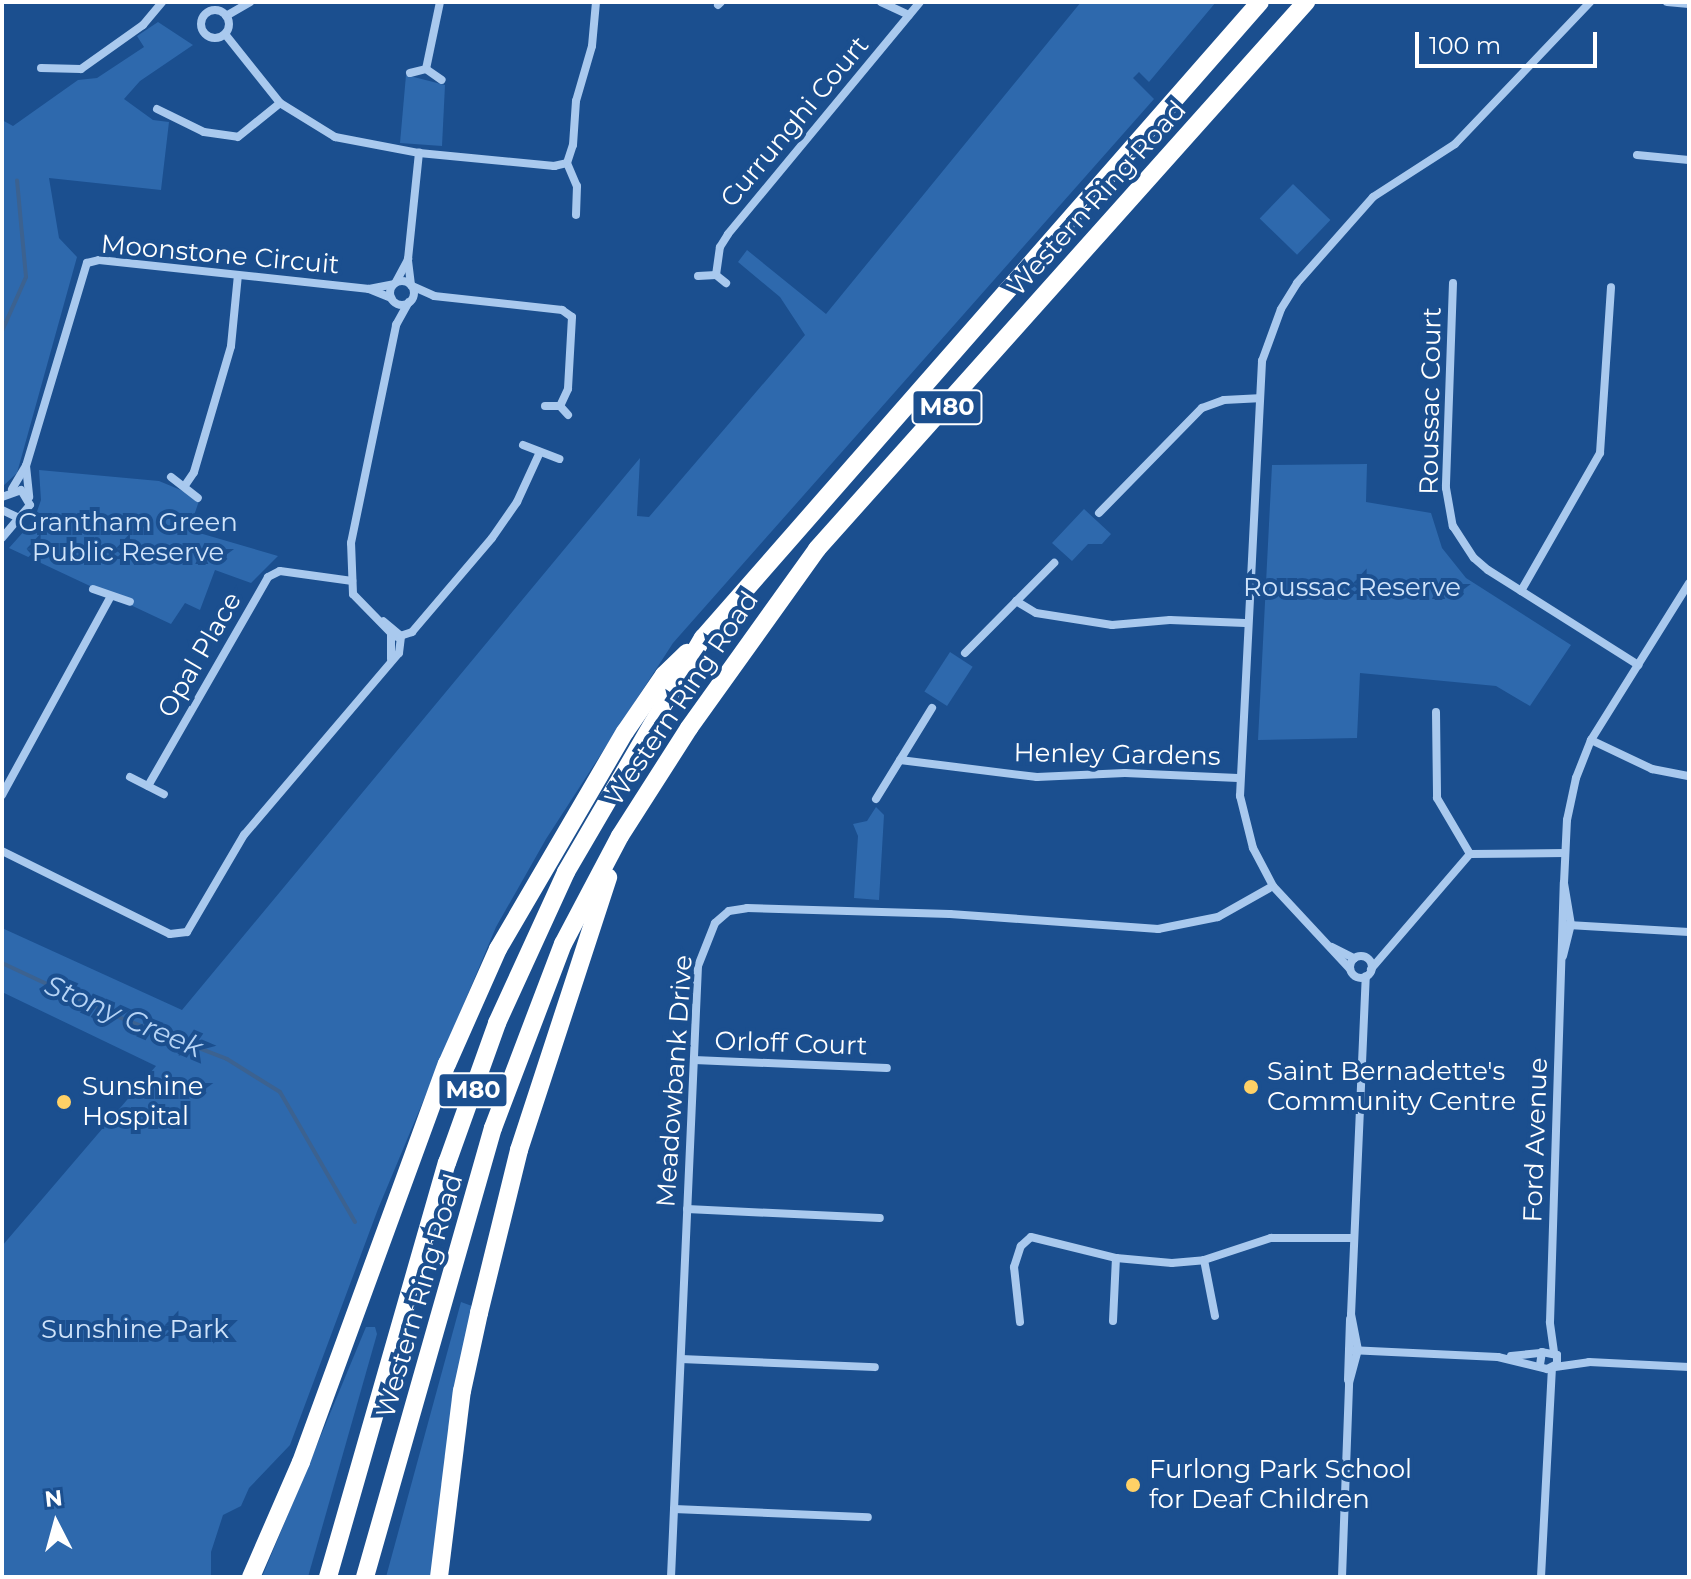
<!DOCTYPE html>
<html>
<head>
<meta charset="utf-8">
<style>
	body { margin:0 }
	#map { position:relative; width:1691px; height:1579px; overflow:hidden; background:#1b4f8f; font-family:Montserrat,sans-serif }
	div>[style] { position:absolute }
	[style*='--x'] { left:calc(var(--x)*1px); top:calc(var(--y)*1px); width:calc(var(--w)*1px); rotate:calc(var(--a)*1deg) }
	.green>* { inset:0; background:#2e69ad; transform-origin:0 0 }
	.stream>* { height:4px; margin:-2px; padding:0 2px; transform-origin:2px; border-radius:2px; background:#3c6290 }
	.minor>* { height:8px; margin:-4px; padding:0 4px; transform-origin:4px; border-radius:4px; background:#a9c9ee }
	.minor>.ring { margin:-4px; padding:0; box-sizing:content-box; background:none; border:8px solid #a9c9ee; border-radius:50% }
	.motorway>* { height:18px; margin:-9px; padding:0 9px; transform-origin:9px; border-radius:9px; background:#fff }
	.dots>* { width:22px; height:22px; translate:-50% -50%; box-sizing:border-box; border:4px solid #1b4f8f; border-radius:50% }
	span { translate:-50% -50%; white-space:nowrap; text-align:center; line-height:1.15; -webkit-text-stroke:8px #1b4f8f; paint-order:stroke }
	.shield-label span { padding:2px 6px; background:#1b4f8f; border:2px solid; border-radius:6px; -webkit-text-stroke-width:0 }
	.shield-label { font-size:24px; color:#fff; font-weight:700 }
	.street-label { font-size:26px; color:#fff }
	.park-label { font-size:26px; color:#cfe3fa }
	.poi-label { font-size:26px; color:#fff }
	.left { translate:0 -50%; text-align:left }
	.water-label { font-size:28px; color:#b5d3f5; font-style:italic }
	.frame { position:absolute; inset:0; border:4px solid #fff; pointer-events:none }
	.north { position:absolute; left:16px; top:1483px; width:80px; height:80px; -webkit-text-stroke:6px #1b4f8f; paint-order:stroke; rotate:354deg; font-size:22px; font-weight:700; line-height:32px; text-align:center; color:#fff }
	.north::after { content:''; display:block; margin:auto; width:28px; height:36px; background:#fff; clip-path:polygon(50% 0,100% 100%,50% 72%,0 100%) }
	.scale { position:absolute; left:1415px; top:32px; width:182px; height:36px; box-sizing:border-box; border:4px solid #fff; border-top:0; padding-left:10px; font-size:24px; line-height:28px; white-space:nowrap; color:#fff; -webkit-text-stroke:6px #1b4f8f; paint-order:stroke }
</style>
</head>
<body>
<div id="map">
	<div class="green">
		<div style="clip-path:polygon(1081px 2px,1216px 2px,1149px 82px,1139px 72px,1133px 78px,1154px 99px,673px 643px,546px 839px,496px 927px,378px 1209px,290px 1445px,249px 1488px,241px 1506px,223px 1515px,211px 1552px,211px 1576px,2px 1577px,2px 1246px,156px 1066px,2px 992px,2px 928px,182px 1010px,640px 458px,637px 516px,649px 517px,805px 335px,780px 297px,738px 262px,747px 250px,826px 314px)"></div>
		<div style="clip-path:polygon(158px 22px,193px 45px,140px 81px,124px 99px,153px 120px,169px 122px,161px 190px,49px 178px,59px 238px,77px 257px,17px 473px,2px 487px,2px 120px,13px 126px,78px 80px,97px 78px,144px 47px,137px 36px)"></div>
		<div style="clip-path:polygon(406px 75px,445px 85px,442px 146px,400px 143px)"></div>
		<div style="left:1293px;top:184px;width:52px;height:48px;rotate:44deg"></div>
		<div style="clip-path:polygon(1367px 464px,1366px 502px,1431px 513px,1442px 548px,1466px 578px,1571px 645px,1530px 706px,1496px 686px,1360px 673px,1357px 738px,1258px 740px,1272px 465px)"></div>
		<div style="clip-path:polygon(39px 470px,159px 481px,200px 498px,189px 530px,278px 556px,251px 583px,215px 570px,200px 610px,185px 603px,171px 624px,9px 548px,34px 520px,41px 500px)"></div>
		<div style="clip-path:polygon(1084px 509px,1111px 534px,1102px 544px,1088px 544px,1072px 561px,1052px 543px)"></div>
		<div style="left:950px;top:652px;width:27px;height:47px;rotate:33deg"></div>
		<div style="clip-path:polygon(876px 807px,884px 815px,879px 900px,854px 898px,858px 836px,853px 824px,867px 821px)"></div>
		<div style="clip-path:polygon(461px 1302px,472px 1306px,432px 1577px,386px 1577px)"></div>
		<div style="clip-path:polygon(366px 1327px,375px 1327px,377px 1334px,308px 1577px,262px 1577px)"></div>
	</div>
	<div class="stream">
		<div style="--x:2;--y:331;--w:59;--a:-66"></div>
		<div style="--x:26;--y:277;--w:97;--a:-95.3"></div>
		<div style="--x:2;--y:963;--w:123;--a:25.1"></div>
		<div style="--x:113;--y:1015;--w:122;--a:21.1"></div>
		<div style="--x:227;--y:1059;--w:62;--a:31.9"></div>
		<div style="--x:280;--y:1092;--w:150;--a:60"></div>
	</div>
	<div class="minor">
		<div style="--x:881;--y:2;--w:31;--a:25"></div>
		<div style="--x:1667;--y:2;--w:22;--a:5"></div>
		<div style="--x:718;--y:5;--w:4;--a:-45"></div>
		<div class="ring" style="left:201px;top:10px;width:20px;height:20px"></div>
		<div style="--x:226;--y:16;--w:28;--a:-30"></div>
		<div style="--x:225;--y:34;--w:88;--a:51.4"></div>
		<div style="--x:280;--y:103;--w:65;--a:31.7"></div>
		<div style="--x:335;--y:137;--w:86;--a:10.8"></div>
		<div style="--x:419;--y:153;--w:136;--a:5.5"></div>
		<div style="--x:554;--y:166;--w:13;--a:-13"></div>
		<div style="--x:567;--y:163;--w:19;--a:-72"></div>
		<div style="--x:573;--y:145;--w:44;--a:-86.1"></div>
		<div style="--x:576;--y:101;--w:57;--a:-73.8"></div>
		<div style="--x:592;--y:46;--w:44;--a:-84.8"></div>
		<div style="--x:41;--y:68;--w:40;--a:1.4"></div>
		<div style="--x:81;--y:69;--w:76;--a:-35.4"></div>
		<div style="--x:143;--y:25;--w:30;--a:-50"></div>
		<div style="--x:426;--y:69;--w:68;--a:-78.2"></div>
		<div style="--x:410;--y:73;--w:16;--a:-14"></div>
		<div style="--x:426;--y:69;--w:19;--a:35"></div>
		<div style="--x:157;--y:109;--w:52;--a:26.1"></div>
		<div style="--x:204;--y:132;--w:34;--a:8"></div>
		<div style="--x:238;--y:137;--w:54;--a:-39"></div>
		<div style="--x:1637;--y:155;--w:52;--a:5.5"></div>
		<div style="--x:567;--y:163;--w:25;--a:67"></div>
		<div style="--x:577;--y:186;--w:29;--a:92"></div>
		<div style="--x:716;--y:275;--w:28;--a:-82"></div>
		<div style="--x:720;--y:247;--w:15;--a:-58"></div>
		<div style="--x:728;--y:234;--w:301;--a:-50.4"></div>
		<div style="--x:698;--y:276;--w:18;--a:-3"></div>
		<div style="--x:716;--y:275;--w:13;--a:39"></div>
		<div class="ring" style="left:390px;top:281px;width:16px;height:16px"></div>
		<div style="--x:396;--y:282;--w:26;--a:-62"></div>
		<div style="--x:1453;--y:283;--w:205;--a:92"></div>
		<div style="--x:1446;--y:488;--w:39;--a:80"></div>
		<div style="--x:1453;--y:526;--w:38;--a:57"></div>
		<div style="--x:1474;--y:558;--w:18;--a:41"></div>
		<div style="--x:1488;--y:570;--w:178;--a:32.3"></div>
		<div style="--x:411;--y:285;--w:26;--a:-97"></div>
		<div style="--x:408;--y:259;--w:107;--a:-84.1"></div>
		<div style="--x:412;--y:286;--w:24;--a:24"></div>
		<div style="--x:434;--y:296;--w:129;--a:6.2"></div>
		<div style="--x:562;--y:310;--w:12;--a:35"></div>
		<div style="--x:572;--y:317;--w:72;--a:93.2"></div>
		<div style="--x:568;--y:389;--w:19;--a:115"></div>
		<div style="--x:369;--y:289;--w:25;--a:-11"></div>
		<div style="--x:545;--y:406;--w:15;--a:0"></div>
		<div style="--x:560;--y:406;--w:12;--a:48"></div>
		<div style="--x:523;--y:445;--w:39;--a:21"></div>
		<div style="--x:26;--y:466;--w:31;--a:84"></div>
		<div style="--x:171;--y:477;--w:34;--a:38"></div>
		<div style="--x:186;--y:484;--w:14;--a:-56"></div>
		<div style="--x:194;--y:472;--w:131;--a:-73.6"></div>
		<div style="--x:231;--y:346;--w:71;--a:-84.4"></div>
		<div style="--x:12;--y:489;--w:27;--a:-59"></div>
		<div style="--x:26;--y:466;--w:212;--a:-73.3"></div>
		<div style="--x:87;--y:263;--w:12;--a:-14"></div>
		<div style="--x:99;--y:260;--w:272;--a:6.1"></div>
		<div style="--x:369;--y:289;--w:24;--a:22"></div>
		<div style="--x:2;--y:497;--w:20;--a:-20"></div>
		<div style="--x:21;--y:490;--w:17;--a:59"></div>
		<div style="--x:30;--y:505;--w:17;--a:130"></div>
		<div style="--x:19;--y:518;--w:19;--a:-155"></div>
		<div style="--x:1099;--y:513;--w:147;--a:-45.6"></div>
		<div style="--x:1202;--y:408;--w:23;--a:-20"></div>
		<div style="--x:1224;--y:400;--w:34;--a:-3"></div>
		<div style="--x:2;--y:538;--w:26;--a:-50"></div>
		<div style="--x:93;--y:589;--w:39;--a:19"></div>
		<div style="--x:1521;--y:591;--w:159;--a:-60.2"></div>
		<div style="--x:1600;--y:453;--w:166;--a:-86.2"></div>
		<div style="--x:1016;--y:601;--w:23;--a:31"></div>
		<div style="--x:1036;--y:613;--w:77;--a:9"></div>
		<div style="--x:1112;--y:625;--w:58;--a:-4.9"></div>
		<div style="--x:1170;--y:620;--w:75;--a:2.3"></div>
		<div style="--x:397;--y:637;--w:16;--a:-18"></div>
		<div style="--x:412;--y:632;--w:123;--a:-49.6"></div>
		<div style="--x:492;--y:538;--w:44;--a:-55.2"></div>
		<div style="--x:517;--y:502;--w:55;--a:-65.3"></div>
		<div style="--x:965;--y:653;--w:127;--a:-45.3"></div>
		<div style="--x:391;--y:659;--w:26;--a:-90"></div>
		<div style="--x:391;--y:633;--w:54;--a:-134.3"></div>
		<div style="--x:353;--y:594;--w:51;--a:-92.2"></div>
		<div style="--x:351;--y:543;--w:223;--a:-78.3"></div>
		<div style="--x:396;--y:325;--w:26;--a:-61"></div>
		<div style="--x:1436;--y:712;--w:86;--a:89.3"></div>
		<div style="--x:1437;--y:798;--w:65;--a:59.5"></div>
		<div style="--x:1591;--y:740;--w:68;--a:25.4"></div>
		<div style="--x:1652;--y:769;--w:38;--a:11"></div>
		<div style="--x:900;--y:760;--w:138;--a:7.1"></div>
		<div style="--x:1037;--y:777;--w:88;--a:-2.6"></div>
		<div style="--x:1125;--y:773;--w:113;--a:2.5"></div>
		<div style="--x:130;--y:777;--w:38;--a:27"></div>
		<div style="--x:148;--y:786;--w:241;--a:-60.1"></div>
		<div style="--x:268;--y:577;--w:13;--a:-27"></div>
		<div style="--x:280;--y:571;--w:73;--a:7.9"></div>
		<div style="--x:2;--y:795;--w:225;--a:-61.3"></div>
		<div style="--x:876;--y:799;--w:107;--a:-58.4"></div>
		<div style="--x:2;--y:851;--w:187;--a:26.3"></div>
		<div style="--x:170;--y:934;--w:17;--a:-7"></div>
		<div style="--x:187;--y:932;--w:113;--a:-59.6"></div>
		<div style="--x:244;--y:835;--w:239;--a:-49.6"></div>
		<div style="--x:399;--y:653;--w:17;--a:-83"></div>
		<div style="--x:401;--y:636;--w:23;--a:-140"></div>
		<div style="--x:1568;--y:925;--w:121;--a:3.3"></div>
		<div style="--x:1332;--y:947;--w:25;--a:27"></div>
		<div style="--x:1563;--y:956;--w:32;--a:-76"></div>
		<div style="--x:1571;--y:925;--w:43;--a:-99.5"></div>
		<div style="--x:1564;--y:883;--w:63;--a:-87.3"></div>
		<div style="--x:1567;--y:820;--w:43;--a:-77.9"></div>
		<div style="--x:1576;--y:778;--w:41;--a:-68.5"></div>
		<div style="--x:1591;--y:740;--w:185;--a:-58"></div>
		<div class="ring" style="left:1350px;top:956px;width:14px;height:14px"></div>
		<div style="--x:1350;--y:969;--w:113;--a:-132.9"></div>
		<div style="--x:1273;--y:886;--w:43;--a:-117.8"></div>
		<div style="--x:1253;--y:848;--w:54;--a:-104"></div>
		<div style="--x:1240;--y:796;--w:436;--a:-87.1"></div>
		<div style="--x:1262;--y:361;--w:55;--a:-69.9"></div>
		<div style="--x:1281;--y:309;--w:31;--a:-58"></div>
		<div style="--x:1297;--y:283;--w:115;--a:-48.5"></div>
		<div style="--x:1373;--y:197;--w:98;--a:-32.9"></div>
		<div style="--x:1455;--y:144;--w:196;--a:-46.4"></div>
		<div style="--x:1371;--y:969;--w:152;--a:-49.3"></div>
		<div style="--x:1470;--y:854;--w:95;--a:-0.6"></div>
		<div style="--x:694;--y:1060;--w:193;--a:2.4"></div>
		<div style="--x:687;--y:1209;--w:193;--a:2.7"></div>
		<div style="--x:1204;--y:1260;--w:57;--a:78.9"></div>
		<div style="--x:1113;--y:1321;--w:63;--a:-87.3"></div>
		<div style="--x:1020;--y:1322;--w:55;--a:-96.2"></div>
		<div style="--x:1014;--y:1267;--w:22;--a:-72"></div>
		<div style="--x:1021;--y:1246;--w:13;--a:-42"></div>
		<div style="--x:1031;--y:1237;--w:88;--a:13.9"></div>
		<div style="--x:1116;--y:1258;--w:56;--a:5.1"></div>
		<div style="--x:1172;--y:1263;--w:32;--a:-5"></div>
		<div style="--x:1204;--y:1260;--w:71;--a:-18.2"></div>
		<div style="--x:1271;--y:1238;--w:82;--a:0"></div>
		<div style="--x:1349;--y:1350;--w:149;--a:2.7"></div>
		<div style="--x:1498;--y:1357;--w:50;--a:13.8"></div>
		<div style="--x:1547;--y:1369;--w:11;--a:-27"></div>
		<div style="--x:1557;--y:1364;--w:9;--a:-90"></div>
		<div style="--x:1557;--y:1355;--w:15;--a:-169"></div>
		<div style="--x:1542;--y:1352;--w:13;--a:99"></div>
		<div style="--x:1554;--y:1352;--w:30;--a:-98"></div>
		<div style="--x:1550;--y:1322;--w:439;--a:-88.2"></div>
		<div style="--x:1511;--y:1356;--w:30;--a:-6"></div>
		<div style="--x:681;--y:1359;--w:194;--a:2.4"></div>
		<div style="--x:1555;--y:1367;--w:34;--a:-8"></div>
		<div style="--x:1589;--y:1362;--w:100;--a:2.9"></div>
		<div style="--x:1348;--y:1380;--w:61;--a:-88.1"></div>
		<div style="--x:674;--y:1509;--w:194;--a:2.4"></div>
		<div style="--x:671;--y:1577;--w:612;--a:-87.47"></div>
		<div style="--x:698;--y:966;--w:46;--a:-68.4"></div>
		<div style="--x:715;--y:923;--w:18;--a:-41"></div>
		<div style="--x:729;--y:911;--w:18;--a:-9"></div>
		<div style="--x:747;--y:908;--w:203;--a:1.7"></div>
		<div style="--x:950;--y:914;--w:209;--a:4.1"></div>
		<div style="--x:1158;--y:929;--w:61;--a:-11.3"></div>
		<div style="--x:1218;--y:917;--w:63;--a:-29.4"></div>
		<div style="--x:1342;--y:1577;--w:194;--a:-87.9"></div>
		<div style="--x:1349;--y:1383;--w:34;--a:-75"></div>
		<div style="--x:1358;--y:1350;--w:36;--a:-101"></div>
		<div style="--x:1351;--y:1315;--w:339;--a:-87.5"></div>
		<div style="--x:1541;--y:1577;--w:209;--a:-87"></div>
	</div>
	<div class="motorway">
		<div style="--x:251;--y:1577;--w:125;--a:-66.5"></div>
		<div style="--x:301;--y:1462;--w:424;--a:-69.9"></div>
		<div style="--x:447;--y:1064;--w:126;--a:-66.1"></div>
		<div style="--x:498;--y:949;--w:251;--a:-59.7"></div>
		<div style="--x:625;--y:732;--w:69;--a:-55.6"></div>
		<div style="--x:664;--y:675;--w:32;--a:-44"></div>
		<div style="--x:328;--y:1577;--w:431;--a:-74"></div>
		<div style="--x:447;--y:1163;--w:149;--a:-70.3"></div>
		<div style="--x:497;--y:1023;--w:166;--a:-65.4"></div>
		<div style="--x:566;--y:872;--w:271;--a:-59.7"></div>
		<div style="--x:703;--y:638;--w:845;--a:-48.79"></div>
		<div style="--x:365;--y:1577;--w:467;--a:-74.1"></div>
		<div style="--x:493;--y:1128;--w:197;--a:-69.2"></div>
		<div style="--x:563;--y:944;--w:122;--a:-62.2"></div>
		<div style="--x:620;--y:836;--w:128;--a:-57.4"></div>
		<div style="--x:689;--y:728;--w:220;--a:-54.4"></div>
		<div style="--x:817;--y:549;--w:734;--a:-48.2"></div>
		<div style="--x:439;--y:1577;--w:187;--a:-83"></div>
		<div style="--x:462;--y:1391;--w:80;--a:-77.7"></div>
		<div style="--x:479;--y:1313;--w:168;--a:-76.2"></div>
		<div style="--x:519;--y:1150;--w:287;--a:-71.9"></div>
	</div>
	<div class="dots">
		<div style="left:1251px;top:1087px;background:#ffd166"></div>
		<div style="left:64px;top:1102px;background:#ffd166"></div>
		<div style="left:1133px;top:1485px;background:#ffd166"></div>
	</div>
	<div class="shield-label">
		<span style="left:947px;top:407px">M80</span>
		<span style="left:473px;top:1090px">M80</span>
	</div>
	<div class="street-label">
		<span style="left:795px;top:122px;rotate:-50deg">Currunghi Court</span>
		<span style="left:1097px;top:199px;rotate:-48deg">Western Ring Road</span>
		<span style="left:220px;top:255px;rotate:5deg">Moonstone Circuit</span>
		<span style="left:1431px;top:401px;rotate:-89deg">Roussac Court</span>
		<span style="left:200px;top:655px;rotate:-60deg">Opal Place</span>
		<span style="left:682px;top:699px;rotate:-56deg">Western Ring Road</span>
		<span style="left:1117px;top:755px;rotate:1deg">Henley Gardens</span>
		<span style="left:791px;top:1044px;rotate:2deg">Orloff Court</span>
		<span style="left:675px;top:1081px;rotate:-86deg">Meadowbank Drive</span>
		<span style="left:1536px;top:1140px;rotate:-88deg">Ford Avenue</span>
		<span style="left:420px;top:1296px;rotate:-74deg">Western Ring Road</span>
	</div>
	<div class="park-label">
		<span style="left:128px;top:538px">Grantham Green<br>Public Reserve</span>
		<span style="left:1352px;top:588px">Roussac Reserve</span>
		<span style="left:135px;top:1330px">Sunshine Park</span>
	</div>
	<div class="poi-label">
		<span class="left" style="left:1267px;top:1087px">Saint Bernadette's<br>Community Centre</span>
		<span class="left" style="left:82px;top:1102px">Sunshine<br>Hospital</span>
		<span class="left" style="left:1149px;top:1485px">Furlong Park School<br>for Deaf Children</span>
	</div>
	<div class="water-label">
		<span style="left:124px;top:1016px;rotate:23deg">Stony Creek</span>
	</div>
	<div class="frame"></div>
	<div class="north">N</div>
	<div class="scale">100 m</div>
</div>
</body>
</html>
